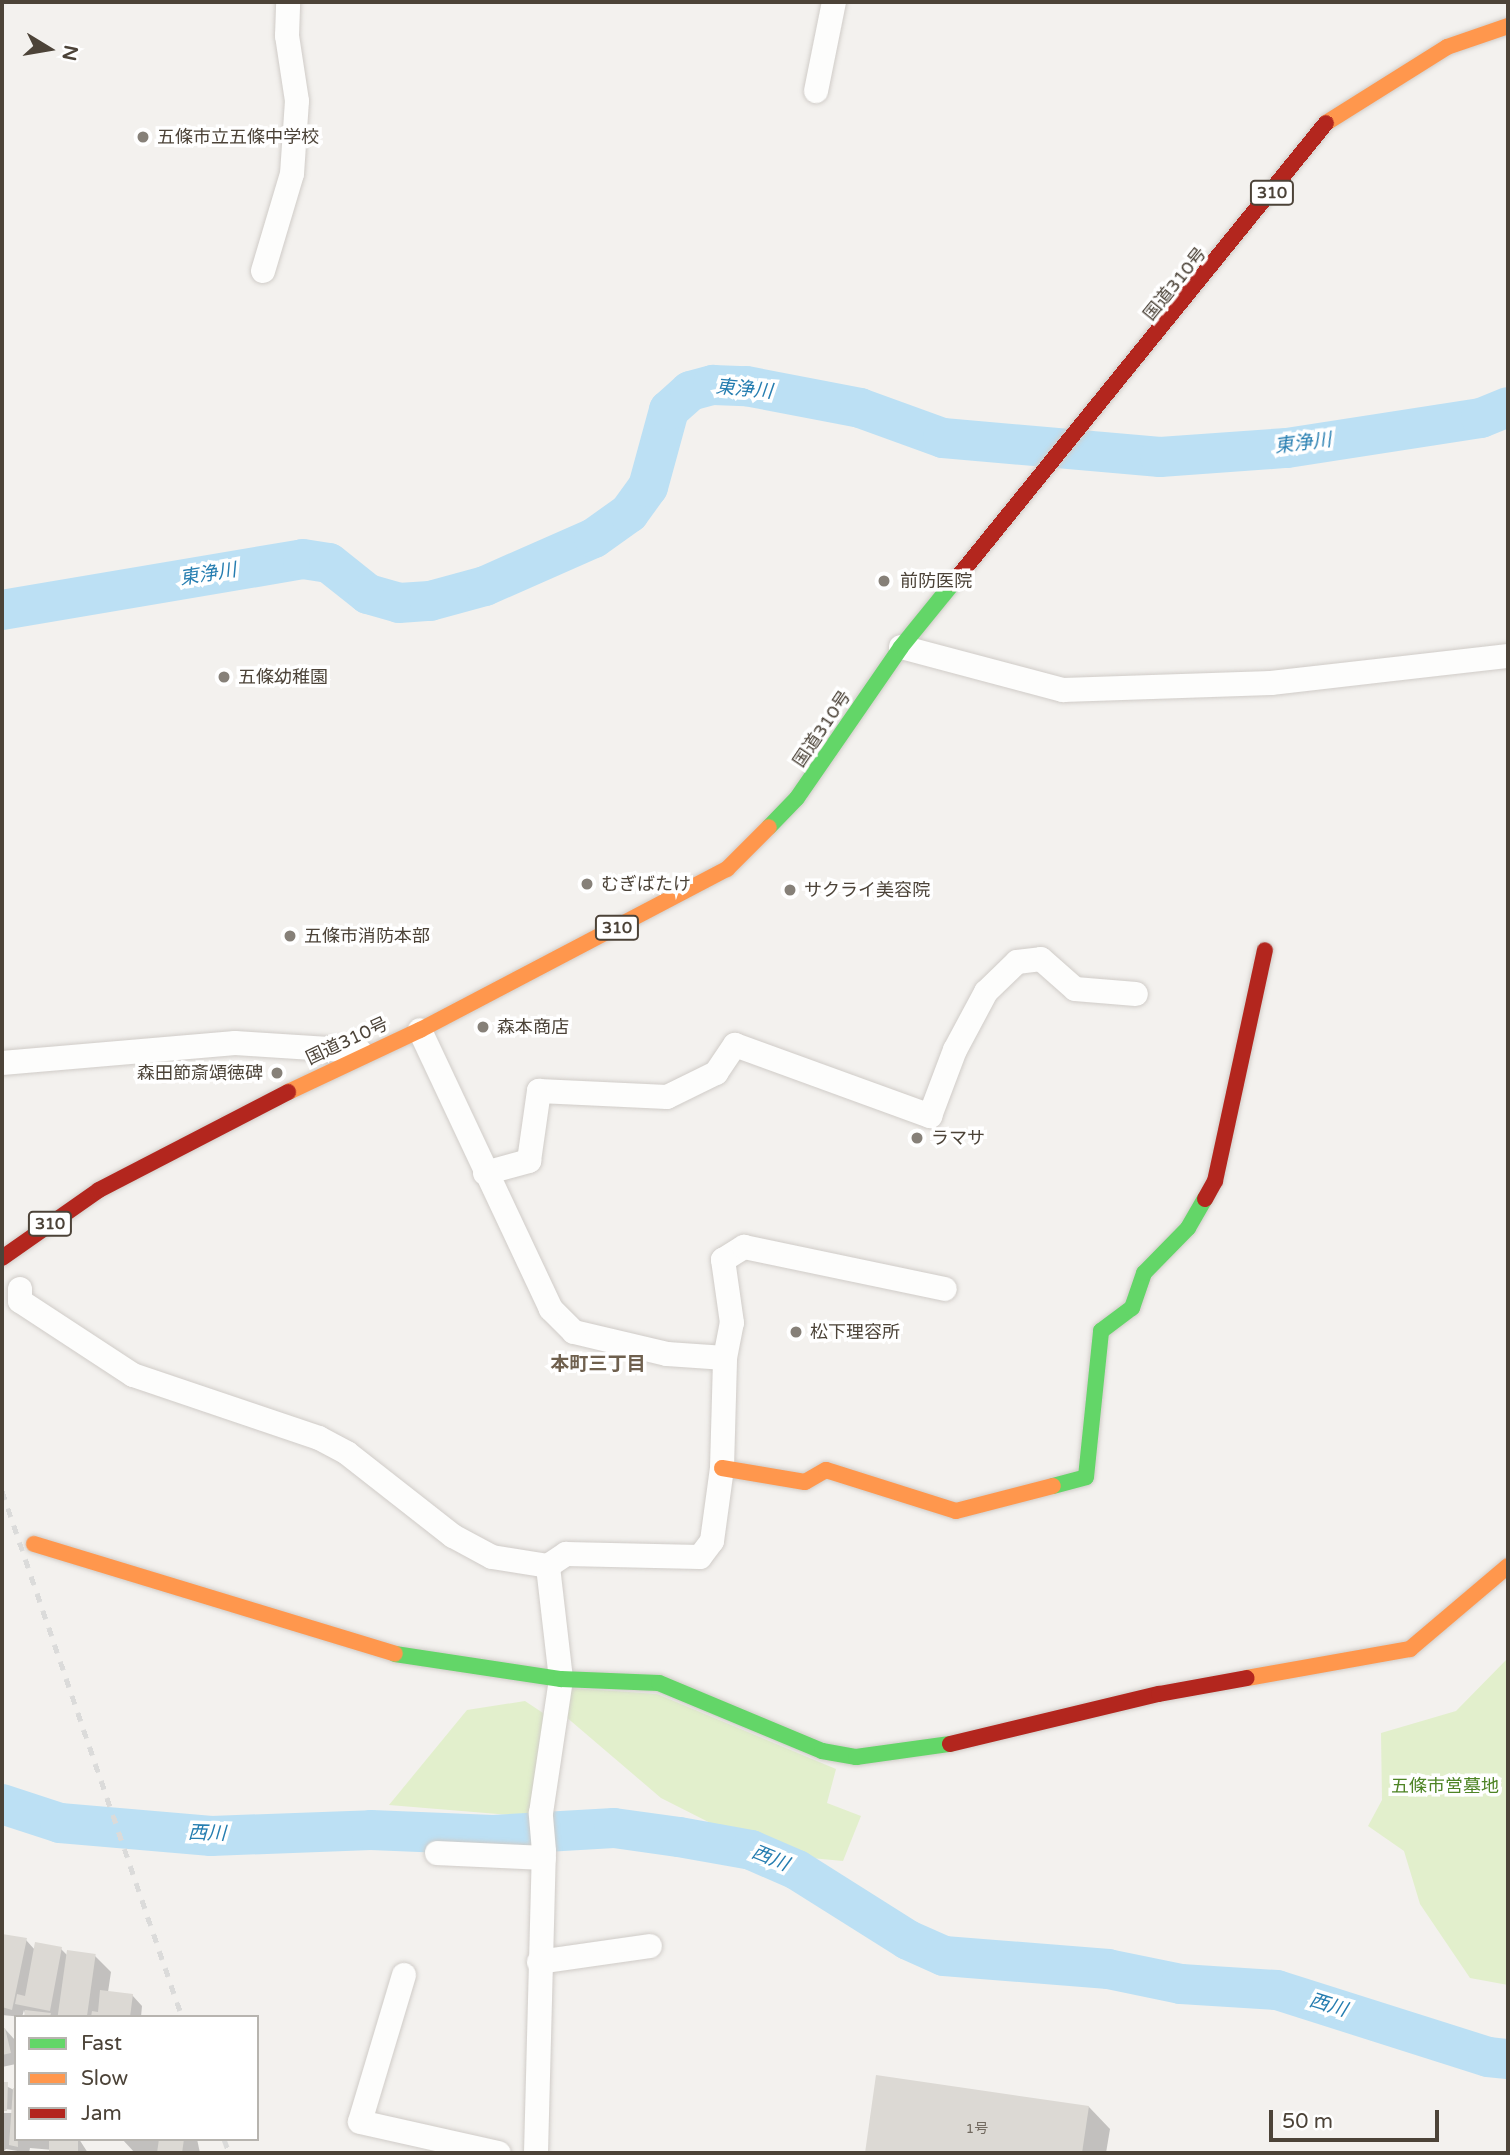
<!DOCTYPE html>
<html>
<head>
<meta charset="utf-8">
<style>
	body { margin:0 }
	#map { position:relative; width:1510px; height:2155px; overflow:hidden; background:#f3f1ee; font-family:"Varela Round","Noto Sans JP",sans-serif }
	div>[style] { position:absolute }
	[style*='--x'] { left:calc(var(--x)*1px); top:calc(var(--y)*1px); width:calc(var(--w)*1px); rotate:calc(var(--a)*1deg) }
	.green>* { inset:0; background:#e2efcc }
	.shadow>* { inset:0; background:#0003 }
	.river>* { height:40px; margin:-20px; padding:0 20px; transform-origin:20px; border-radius:20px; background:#bce0f4 }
	.building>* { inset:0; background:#dcd9d4; transform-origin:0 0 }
	.roads { filter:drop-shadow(0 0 2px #d0ccc8) drop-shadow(0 0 2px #d0ccc8) }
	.street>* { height:24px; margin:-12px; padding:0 12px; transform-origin:12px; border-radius:12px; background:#fdfdfc }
	.fast>* { height:16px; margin:-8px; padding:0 8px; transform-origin:8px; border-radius:8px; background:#63d668 }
	.slow>* { height:16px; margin:-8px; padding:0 8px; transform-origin:8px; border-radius:8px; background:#ff974d }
	.jam>* { height:16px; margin:-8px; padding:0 8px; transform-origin:8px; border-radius:8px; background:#b3261e }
	.rail>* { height:5px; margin-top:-2.5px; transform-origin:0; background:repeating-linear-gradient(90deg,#dbdbda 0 9px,transparent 0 18px) }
	.dots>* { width:19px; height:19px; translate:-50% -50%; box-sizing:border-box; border:4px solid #fff; border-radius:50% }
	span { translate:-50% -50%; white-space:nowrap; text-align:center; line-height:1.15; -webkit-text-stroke:7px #fff; paint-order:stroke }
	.number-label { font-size:14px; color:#726a60 }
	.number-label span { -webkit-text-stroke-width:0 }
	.shield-label span { padding:2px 5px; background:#fff; border:2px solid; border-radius:5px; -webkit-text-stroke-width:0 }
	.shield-label { font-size:16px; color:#4c4338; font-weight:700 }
	.poi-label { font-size:18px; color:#4c4338 }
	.left { translate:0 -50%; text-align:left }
	.right { translate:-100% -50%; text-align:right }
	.street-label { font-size:18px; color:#4c4338 }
	.park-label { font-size:18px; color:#4e8425 }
	.water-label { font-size:19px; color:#257db0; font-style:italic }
	.neighbourhood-label { font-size:19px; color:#6f604e; font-weight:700 }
	.frame { position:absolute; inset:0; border:4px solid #4c4338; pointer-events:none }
	.legend { position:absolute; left:14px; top:2015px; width:245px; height:126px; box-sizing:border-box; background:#fff; border:2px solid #b7b4af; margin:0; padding:9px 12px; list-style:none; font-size:21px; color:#4c4338 }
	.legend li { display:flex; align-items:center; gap:14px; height:35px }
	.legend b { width:35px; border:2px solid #b7b4af }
	.north { position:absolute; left:14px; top:14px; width:70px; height:70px; -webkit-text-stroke:5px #fff; paint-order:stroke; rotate:101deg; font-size:19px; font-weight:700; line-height:28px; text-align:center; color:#4c4338 }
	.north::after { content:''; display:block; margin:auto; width:24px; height:32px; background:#4c4338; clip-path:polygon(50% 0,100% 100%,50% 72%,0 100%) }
	.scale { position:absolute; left:1269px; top:2110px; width:170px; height:32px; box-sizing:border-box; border:4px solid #4c4338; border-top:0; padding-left:9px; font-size:21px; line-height:24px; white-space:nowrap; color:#4c4338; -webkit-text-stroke:5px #fff; paint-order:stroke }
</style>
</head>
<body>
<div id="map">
	<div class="green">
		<div style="clip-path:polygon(1508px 1658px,1508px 1985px,1470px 1978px,1420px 1904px,1404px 1851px,1368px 1826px,1382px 1800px,1381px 1733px,1456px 1711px)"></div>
		<div style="clip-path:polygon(571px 1688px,657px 1694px,836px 1769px,827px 1803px,861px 1816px,843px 1861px,811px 1858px,748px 1842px,661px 1798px,565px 1716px)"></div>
		<div style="clip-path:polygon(525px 1701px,549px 1717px,534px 1817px,389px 1805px,467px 1710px)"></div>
	</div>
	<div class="shadow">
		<div style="clip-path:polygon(2px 1935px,26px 1940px,35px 1950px,61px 1949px,68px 1956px,95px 1956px,111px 1972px,108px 1992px,132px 1995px,142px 2006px,141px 2017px,26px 2017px,24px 2010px,22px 2017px,2px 2015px)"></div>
		<div style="clip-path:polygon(5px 2029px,15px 2040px,16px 2064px,2px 2067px)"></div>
		<div style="clip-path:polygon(878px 2077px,1089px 2107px,1110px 2129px,1106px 2153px,866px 2153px)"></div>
		<div style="clip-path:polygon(2px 2084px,14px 2090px,16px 2110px,2px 2109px)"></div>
		<div style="clip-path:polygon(2px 2113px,16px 2113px,16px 2139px,79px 2139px,88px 2153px,30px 2148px,29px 2153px,6px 2149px,2px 2153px)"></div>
		<div style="clip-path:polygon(122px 2139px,197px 2139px,200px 2153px,135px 2153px)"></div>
	</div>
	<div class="river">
		<div style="--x:2;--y:610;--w:305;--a:-9.6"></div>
		<div style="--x:303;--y:559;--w:26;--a:9"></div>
		<div style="--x:329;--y:563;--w:50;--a:38.5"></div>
		<div style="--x:368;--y:594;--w:32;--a:16"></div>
		<div style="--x:399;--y:603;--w:31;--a:-4"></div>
		<div style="--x:430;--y:601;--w:57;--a:-15.3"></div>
		<div style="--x:485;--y:586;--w:119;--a:-23.8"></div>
		<div style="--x:594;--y:538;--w:43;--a:-35.5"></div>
		<div style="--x:629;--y:513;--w:32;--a:-54"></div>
		<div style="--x:648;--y:487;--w:80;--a:-74.7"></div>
		<div style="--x:669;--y:410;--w:28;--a:-42"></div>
		<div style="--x:690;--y:391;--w:24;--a:-15"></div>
		<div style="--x:713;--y:385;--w:33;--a:2"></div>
		<div style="--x:746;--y:386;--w:116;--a:10.9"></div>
		<div style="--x:860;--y:408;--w:88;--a:19.9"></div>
		<div style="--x:943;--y:438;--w:218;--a:5"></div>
		<div style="--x:1160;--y:457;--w:127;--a:-4.1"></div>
		<div style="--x:1287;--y:448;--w:196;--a:-8.8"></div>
		<div style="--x:1481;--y:418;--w:29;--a:-22"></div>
		<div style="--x:2;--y:1804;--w:61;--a:18.1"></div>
		<div style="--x:60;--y:1823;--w:152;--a:4.9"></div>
		<div style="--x:211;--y:1836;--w:160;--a:-2.1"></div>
		<div style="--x:371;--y:1830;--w:122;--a:2.3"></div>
		<div style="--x:493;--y:1835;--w:121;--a:-3.3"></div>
		<div style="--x:614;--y:1828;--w:66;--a:7.9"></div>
		<div style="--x:679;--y:1837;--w:73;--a:10.2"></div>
		<div style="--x:751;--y:1850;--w:50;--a:23.5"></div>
		<div style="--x:797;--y:1870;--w:131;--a:32.2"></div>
		<div style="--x:908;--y:1940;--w:39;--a:24"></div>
		<div style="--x:944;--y:1956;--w:165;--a:4.5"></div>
		<div style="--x:1108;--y:1969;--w:75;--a:11.6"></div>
		<div style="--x:1181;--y:1984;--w:96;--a:3.6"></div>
		<div style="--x:1277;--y:1990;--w:221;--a:17.6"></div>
		<div style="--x:1488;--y:2057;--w:20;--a:6"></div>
	</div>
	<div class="building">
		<div style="clip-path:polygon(2px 1934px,27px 1938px,12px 2010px,2px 2007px)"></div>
		<div style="clip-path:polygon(35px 1942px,62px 1947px,50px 2011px,15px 2004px,17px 1994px,25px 1996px)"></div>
		<div style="left:67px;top:1950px;width:29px;height:68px;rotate:8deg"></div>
		<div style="clip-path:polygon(100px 1990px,133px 1994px,130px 2017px,91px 2017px,92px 2011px,98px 2012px)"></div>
		<div style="clip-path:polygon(25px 2010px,51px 2013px,50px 2017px,24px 2017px)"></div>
		<div style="clip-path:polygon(2px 2028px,5px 2028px,11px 2053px,2px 2055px)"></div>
		<div style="clip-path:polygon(876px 2075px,1089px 2106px,1082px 2153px,865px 2153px)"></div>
		<div style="clip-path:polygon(2px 2082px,8px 2082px,7px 2111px,2px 2111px)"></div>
		<div style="clip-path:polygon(13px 2088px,16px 2089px,18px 2147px,9px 2145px)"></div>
		<div style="left:49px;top:2139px;width:29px;height:14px"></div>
		<div style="clip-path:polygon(159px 2139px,184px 2139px,182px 2153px,157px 2153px)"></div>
	</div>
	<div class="roads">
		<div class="street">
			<div style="--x:816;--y:91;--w:91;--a:-78.6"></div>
			<div style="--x:263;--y:271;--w:101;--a:-73.4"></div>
			<div style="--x:292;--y:174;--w:73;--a:-86.1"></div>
			<div style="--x:297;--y:101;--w:66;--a:-98.7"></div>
			<div style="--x:287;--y:36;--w:34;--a:-88"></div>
			<div style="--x:901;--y:647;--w:168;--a:14.9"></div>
			<div style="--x:1063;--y:690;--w:208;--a:-1.9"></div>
			<div style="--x:1271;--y:683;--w:239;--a:-6.5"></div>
			<div style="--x:2;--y:1063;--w:234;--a:-4.9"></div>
			<div style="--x:235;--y:1043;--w:125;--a:3.7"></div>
			<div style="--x:485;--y:1173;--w:46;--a:-15.3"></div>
			<div style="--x:529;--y:1161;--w:71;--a:-81.9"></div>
			<div style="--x:539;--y:1091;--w:128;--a:2.7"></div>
			<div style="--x:667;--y:1097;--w:55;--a:-26.1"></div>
			<div style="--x:716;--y:1073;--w:34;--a:-56"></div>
			<div style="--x:735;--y:1045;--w:208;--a:20"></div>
			<div style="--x:930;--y:1116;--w:71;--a:-69.3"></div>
			<div style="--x:955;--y:1050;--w:66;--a:-61.9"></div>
			<div style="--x:986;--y:992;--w:43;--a:-44.1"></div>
			<div style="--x:1017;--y:962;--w:24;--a:-7"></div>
			<div style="--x:1041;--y:959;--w:45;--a:41.4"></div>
			<div style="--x:1075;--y:989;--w:61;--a:4.7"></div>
			<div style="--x:20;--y:1289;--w:12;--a:90"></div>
			<div style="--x:20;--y:1301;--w:135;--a:33.2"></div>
			<div style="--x:133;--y:1375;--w:196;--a:18.7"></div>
			<div style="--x:319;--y:1438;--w:32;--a:28"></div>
			<div style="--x:347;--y:1453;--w:135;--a:38.1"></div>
			<div style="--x:453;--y:1536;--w:44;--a:28.3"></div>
			<div style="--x:492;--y:1557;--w:57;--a:9.1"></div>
			<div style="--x:548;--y:1566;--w:22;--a:-34"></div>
			<div style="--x:566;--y:1554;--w:134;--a:1.3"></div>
			<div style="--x:700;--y:1557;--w:20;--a:-53"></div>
			<div style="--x:712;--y:1541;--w:74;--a:-82.2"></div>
			<div style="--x:722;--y:1468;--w:110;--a:-88.4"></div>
			<div style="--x:725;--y:1358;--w:58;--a:-176.1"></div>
			<div style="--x:667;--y:1354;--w:96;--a:-166.7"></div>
			<div style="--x:574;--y:1332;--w:33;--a:-135"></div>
			<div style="--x:551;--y:1309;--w:308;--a:-115.2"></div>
			<div style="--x:725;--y:1358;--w:36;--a:-79"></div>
			<div style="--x:732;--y:1323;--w:64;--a:-98.1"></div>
			<div style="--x:723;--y:1260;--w:25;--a:-32"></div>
			<div style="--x:744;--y:1247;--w:205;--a:11.8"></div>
			<div style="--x:437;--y:1853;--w:107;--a:2.7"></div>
			<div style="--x:539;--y:1962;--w:112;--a:-8.2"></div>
			<div style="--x:404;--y:1975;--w:153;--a:106.7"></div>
			<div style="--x:360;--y:2122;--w:142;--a:12.6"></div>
			<div style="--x:536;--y:2153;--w:302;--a:-88.5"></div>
			<div style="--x:544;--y:1851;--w:38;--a:-95"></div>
			<div style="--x:541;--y:1813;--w:135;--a:-81.5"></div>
			<div style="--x:561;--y:1679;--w:114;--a:-96.6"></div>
		</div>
		<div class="fast">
			<div style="--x:769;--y:827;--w:40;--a:-46"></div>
			<div style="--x:797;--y:798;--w:183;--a:-55.4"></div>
			<div style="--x:901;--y:647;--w:82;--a:-50.9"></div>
			<div style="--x:1053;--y:1486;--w:34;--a:-15"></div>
			<div style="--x:1086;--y:1477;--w:147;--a:-84.1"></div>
			<div style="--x:1101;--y:1331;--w:39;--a:-37"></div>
			<div style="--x:1132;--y:1308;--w:37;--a:-71"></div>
			<div style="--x:1144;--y:1273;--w:63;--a:-45.6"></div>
			<div style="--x:1188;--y:1228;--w:34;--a:-60"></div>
			<div style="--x:395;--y:1654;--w:168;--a:8.6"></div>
			<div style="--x:561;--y:1679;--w:98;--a:2.3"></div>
			<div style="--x:659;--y:1683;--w:177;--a:22.6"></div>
			<div style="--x:822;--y:1751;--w:35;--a:10"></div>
			<div style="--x:856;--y:1757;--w:95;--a:-7.9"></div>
		</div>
		<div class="slow">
			<div style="--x:1326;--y:123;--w:143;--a:-32.1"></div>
			<div style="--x:1447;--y:47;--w:65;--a:-19"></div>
			<div style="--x:288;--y:1092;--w:146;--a:-25.2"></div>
			<div style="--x:420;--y:1030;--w:347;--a:-27.7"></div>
			<div style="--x:727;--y:869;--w:59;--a:-45"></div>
			<div style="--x:722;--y:1468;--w:84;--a:9.6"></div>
			<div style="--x:805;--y:1482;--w:24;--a:-30"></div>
			<div style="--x:826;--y:1470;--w:136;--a:17.5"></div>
			<div style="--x:956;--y:1511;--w:100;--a:-14.5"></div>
			<div style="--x:34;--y:1544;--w:377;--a:16.9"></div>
			<div style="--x:1247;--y:1678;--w:166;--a:-10.1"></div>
			<div style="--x:1410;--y:1649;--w:128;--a:-40.3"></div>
		</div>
		<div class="jam">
			<div style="--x:953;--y:583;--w:592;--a:-50.96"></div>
			<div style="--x:1205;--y:1199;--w:21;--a:-61"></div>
			<div style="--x:1215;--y:1181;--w:236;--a:-77.8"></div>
			<div style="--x:2;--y:1258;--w:118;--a:-35"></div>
			<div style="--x:99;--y:1190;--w:213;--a:-27.4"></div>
			<div style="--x:950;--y:1744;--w:215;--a:-13.5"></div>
			<div style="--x:1159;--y:1694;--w:89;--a:-10.3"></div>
		</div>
	</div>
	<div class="rail">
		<div style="--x:2;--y:1491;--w:556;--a:71.11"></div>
		<div style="--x:224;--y:2139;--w:15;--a:70"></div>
	</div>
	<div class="dots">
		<div style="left:143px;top:137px;background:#868078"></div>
		<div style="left:884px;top:581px;background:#868078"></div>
		<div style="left:224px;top:677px;background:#868078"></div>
		<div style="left:587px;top:884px;background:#868078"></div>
		<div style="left:790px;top:890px;background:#868078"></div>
		<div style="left:290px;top:936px;background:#868078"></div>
		<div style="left:483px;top:1027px;background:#868078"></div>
		<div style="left:277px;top:1073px;background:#868078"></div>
		<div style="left:917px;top:1138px;background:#868078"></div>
		<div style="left:796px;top:1332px;background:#868078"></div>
	</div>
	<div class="number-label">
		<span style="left:977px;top:2129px">1号</span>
	</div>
	<div class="shield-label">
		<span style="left:1272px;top:193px">310</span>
		<span style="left:617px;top:928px">310</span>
		<span style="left:50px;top:1224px">310</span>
	</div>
	<div class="poi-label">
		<span class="left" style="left:157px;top:137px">五條市立五條中学校</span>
		<span class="left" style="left:900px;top:581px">前防医院</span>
		<span class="left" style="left:238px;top:677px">五條幼稚園</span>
		<span class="left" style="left:601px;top:884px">むぎばたけ</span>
		<span class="left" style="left:804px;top:890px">サクライ美容院</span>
		<span class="left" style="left:304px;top:936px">五條市消防本部</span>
		<span class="left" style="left:497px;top:1027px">森本商店</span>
		<span class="right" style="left:263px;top:1073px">森田節斎頌徳碑</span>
		<span class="left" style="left:931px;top:1138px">ラマサ</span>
		<span class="left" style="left:810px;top:1332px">松下理容所</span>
	</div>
	<div class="street-label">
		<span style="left:1175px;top:284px;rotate:-51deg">国道310号</span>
		<span style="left:822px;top:729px;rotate:-56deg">国道310号</span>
		<span style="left:347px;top:1041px;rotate:-25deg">国道310号</span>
	</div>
	<div class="park-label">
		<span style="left:1445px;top:1786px">五條市営墓地</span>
	</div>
	<div class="water-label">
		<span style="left:744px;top:390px;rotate:5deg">東浄川</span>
		<span style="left:1303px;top:444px;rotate:-7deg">東浄川</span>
		<span style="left:208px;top:575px;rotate:-9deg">東浄川</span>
		<span style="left:207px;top:1834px;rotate:2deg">西川</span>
		<span style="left:770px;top:1859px;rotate:22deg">西川</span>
		<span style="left:1328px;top:2006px;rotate:17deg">西川</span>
	</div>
	<div class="neighbourhood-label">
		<span style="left:598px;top:1365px">本町三丁目</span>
	</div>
	<div class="frame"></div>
	<ul class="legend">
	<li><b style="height:9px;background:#63d668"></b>Fast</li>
	<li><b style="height:9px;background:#ff974d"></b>Slow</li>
	<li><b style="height:9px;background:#b3261e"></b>Jam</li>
	</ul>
	<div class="north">N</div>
	<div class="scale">50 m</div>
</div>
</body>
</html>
